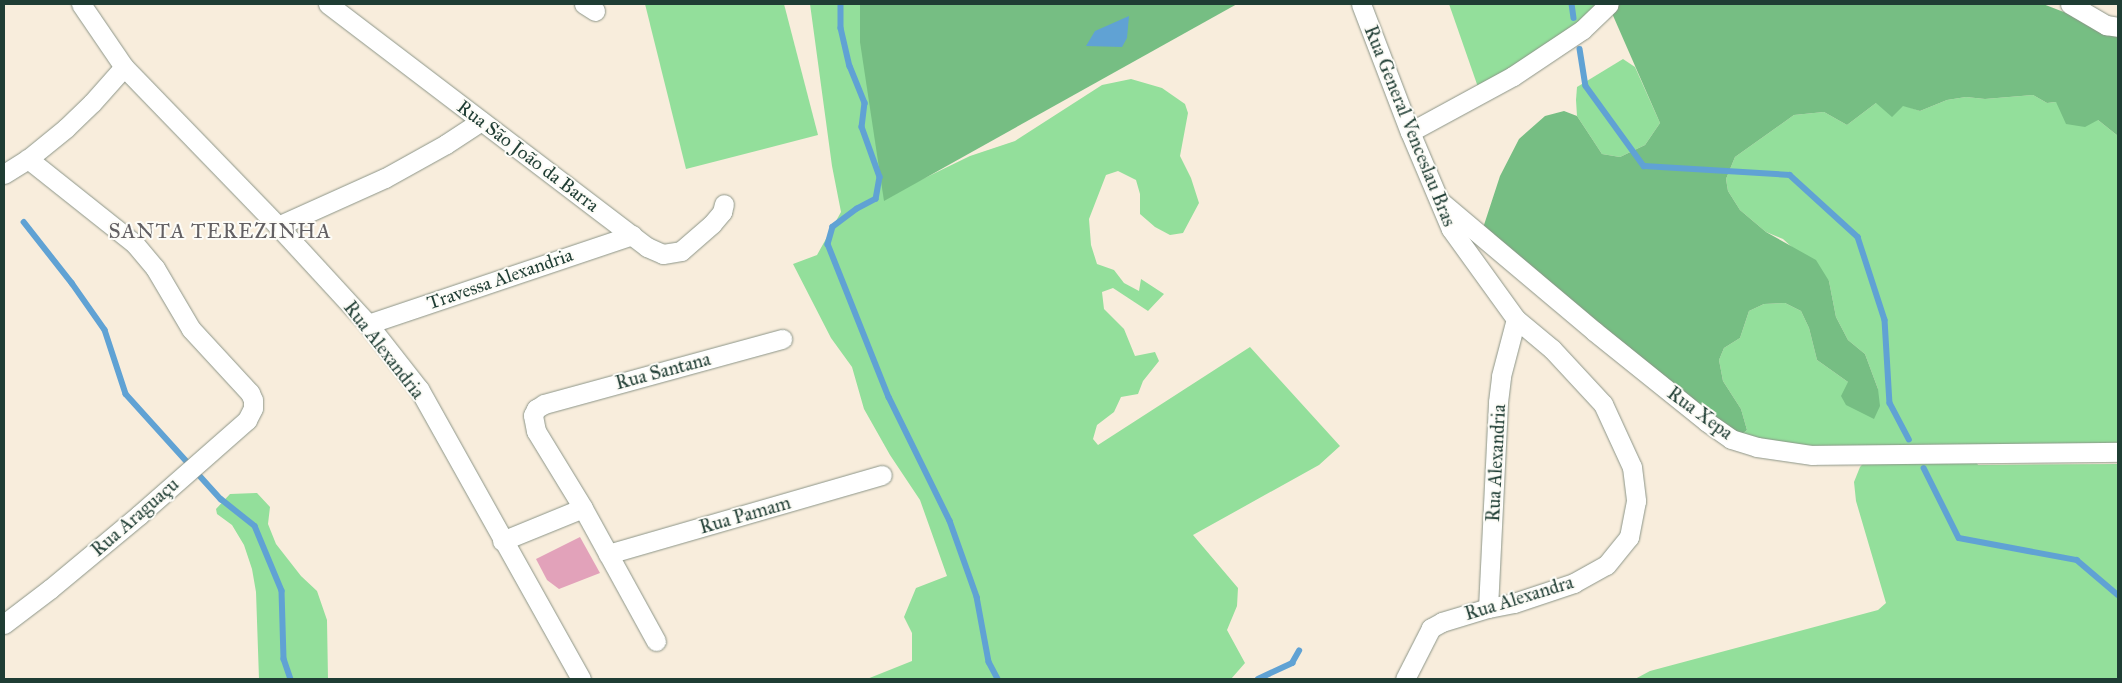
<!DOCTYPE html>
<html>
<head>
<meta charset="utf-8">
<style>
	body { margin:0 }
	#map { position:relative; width:2122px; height:683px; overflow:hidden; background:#f8eddc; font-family:"IM FELL Great Primer",serif }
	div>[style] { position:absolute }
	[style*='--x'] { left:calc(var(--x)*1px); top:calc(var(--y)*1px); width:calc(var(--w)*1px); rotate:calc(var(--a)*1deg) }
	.green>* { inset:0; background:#93df9b }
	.forest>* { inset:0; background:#76be83 }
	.water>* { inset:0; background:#60a2d4 }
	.stream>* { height:5.5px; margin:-2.75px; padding:0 2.75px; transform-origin:2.75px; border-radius:2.75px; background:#60a2d4 }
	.building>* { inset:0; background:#e2a2ba }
	.roads { filter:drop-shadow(0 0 1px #8c9588) drop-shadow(0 0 1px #8c9588) }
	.minor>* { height:19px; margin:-9.5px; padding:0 9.5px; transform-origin:9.5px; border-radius:9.5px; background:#fff }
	span { translate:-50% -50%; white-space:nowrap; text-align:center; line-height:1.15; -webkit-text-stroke:4px #fdfcf7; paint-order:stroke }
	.street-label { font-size:19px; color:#1f3d34 }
	.quarter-label { font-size:21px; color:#636063; letter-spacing:1px }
	.frame { position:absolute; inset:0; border:5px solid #1f3d34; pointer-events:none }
</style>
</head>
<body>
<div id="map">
	<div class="green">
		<div style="clip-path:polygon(645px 4px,784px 4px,818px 135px,686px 169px)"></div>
		<div style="clip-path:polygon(810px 4px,876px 4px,900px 190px,970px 156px,1015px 141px,1102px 85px,1131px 79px,1162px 88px,1185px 104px,1188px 113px,1180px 156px,1191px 178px,1199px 203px,1183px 233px,1170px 235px,1155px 227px,1140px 214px,1140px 194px,1136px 180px,1118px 171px,1106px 175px,1089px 219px,1091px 245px,1097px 264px,1114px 270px,1124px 283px,1139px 291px,1141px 279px,1164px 294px,1148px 311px,1113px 288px,1102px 292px,1104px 309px,1124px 329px,1135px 356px,1155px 352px,1159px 361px,1143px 381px,1138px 394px,1121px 397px,1114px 412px,1097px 425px,1093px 439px,1098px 445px,1250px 347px,1340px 446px,1319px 465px,1193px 535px,1238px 588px,1237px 606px,1227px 630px,1245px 663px,1231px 679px,867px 679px,912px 661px,912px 633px,904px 617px,916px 588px,947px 576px,920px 500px,890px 455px,864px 409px,852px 367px,831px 338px,793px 264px,817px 255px,841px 212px,832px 166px)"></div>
		<div style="clip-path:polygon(1449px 4px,1601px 4px,1550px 44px,1479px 90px)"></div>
		<div style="clip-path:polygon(1623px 59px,1635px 67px,1660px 123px,1645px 145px,1620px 157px,1602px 154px,1577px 116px,1576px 100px,1577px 87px)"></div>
		<div style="clip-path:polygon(2033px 95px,2047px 103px,2056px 102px,2098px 120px,2118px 136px,2118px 445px,1970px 450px,1978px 465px,2118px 464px,2118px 679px,1635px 679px,1650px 671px,1878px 610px,1886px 603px,1856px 501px,1854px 482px,1860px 467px,1869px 457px,1821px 449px,1778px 444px,1741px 435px,1747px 430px,1741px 409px,1723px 381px,1719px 360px,1724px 348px,1740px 338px,1749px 311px,1764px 304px,1785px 303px,1801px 311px,1809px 328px,1817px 360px,1848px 382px,1878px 389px,1865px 354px,1848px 340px,1836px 317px,1829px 281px,1783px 239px,1766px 232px,1740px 210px,1728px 191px,1726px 179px,1735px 157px,1794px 115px,1824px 112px,1847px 125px,1876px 103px,1903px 105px,1920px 111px,1947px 100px,1966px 97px,1985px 99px)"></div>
		<div style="clip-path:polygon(257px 493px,270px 507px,268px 524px,276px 544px,301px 576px,317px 591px,327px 620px,328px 679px,259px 679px,256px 592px,252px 569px,244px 545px,232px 525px,217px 514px,216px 509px,230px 494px)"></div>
	</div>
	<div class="forest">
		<div style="clip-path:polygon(860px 4px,1237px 4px,884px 201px,860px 42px)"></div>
		<div style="clip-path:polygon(1618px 4px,2043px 4px,2118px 33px,2118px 136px,2098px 120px,2085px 127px,2066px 124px,2056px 102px,2047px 103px,2033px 95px,1985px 99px,1966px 97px,1947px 100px,1920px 111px,1903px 106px,1892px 117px,1876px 103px,1847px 125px,1824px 112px,1794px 115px,1735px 157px,1726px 179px,1728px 191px,1740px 210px,1766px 232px,1816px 260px,1829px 281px,1836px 317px,1848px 340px,1865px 354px,1878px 389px,1880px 406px,1874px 419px,1846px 405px,1841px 396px,1848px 382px,1817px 360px,1809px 328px,1801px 311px,1785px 303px,1764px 304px,1749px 311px,1740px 338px,1724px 348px,1719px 360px,1723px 381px,1741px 409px,1747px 430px,1741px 435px,1729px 429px,1483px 228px,1500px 176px,1519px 139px,1545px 116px,1564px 111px,1577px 116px,1602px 154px,1620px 157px,1645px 145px,1660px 123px,1611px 11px)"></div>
	</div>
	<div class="water">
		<div style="clip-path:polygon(1129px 16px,1127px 38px,1122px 47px,1086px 46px,1095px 31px)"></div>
	</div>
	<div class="stream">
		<div style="--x:841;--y:4;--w:24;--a:90"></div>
		<div style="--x:841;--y:28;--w:39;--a:77"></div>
		<div style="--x:850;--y:66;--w:40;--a:68"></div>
		<div style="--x:865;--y:103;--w:24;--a:97"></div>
		<div style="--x:862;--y:127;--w:53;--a:70.2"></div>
		<div style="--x:880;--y:177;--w:22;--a:100"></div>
		<div style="--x:876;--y:199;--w:21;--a:152"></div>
		<div style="--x:857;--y:209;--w:30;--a:143"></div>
		<div style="--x:833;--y:227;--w:18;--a:106"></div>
		<div style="--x:828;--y:244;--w:165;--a:68.3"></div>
		<div style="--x:889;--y:397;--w:138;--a:63.8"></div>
		<div style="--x:950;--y:521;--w:81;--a:70.4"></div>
		<div style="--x:977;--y:597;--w:66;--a:79.5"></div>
		<div style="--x:989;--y:662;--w:19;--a:62"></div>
		<div style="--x:1572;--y:4;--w:14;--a:82"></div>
		<div style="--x:1580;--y:49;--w:37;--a:81"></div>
		<div style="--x:1586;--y:86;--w:99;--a:54.1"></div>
		<div style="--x:1644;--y:166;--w:146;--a:3.5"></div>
		<div style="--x:1790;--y:175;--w:92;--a:42.4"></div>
		<div style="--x:1858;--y:237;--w:87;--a:72"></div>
		<div style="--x:1885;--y:320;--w:83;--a:86.6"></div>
		<div style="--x:1890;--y:403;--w:41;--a:62.2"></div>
		<div style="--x:24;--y:222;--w:78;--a:51.8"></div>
		<div style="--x:72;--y:283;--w:57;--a:54.9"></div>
		<div style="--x:105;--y:330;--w:67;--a:71.8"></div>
		<div style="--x:126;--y:394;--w:142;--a:47.9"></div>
		<div style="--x:221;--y:499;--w:43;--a:38.5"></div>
		<div style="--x:255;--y:526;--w:70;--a:67.4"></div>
		<div style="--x:282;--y:591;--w:68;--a:88.3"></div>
		<div style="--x:284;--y:659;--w:21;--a:71"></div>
		<div style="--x:1924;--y:468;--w:78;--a:63.4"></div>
		<div style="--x:1959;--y:538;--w:120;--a:10.6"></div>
		<div style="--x:2077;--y:560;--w:54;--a:40.5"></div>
		<div style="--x:1258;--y:679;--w:38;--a:-25"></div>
		<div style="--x:1292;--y:663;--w:14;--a:-60"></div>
	</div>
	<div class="building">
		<div style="clip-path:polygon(580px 537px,600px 573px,559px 589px,547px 580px,536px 559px)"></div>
	</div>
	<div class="roads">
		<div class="minor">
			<div style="--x:81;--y:4;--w:76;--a:55.7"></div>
			<div style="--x:124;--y:67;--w:221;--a:45.9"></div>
			<div style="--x:278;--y:226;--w:133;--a:47.4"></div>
			<div style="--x:368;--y:324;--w:83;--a:51.9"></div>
			<div style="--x:419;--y:389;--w:332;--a:60.8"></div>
			<div style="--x:328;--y:4;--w:401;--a:37.3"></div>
			<div style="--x:647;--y:247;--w:17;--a:24"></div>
			<div style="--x:663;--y:254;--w:18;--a:-9"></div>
			<div style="--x:681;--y:251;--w:41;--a:-41.1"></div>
			<div style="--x:712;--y:224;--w:16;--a:-50"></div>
			<div style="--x:722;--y:212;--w:8;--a:-76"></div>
			<div style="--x:584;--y:4;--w:13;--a:32"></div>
			<div style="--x:1361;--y:4;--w:137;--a:69.1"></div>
			<div style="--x:1410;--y:132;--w:105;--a:67.1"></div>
			<div style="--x:1451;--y:229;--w:111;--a:54.2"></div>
			<div style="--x:1516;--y:319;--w:47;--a:39.8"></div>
			<div style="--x:1552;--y:349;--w:75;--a:47.2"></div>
			<div style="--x:1603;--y:404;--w:69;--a:65.3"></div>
			<div style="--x:1632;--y:467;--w:34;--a:83"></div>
			<div style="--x:1636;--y:501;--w:37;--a:101"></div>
			<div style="--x:1629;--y:537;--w:36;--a:129"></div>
			<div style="--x:1606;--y:565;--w:37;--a:151"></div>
			<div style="--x:1574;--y:583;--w:63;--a:161.6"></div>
			<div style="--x:1514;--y:603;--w:26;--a:169"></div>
			<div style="--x:1488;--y:608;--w:48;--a:163.1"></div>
			<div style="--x:1442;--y:622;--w:13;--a:151"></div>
			<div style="--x:1431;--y:628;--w:57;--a:117"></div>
			<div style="--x:2070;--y:4;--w:42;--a:30.3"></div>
			<div style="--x:2106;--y:25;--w:12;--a:9"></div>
			<div style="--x:1410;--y:132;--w:117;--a:-28.5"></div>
			<div style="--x:1513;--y:76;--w:83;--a:-33.7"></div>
			<div style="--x:1582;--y:30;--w:37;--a:-44"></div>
			<div style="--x:4;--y:174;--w:28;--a:-32"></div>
			<div style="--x:28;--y:159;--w:49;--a:-39.2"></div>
			<div style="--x:66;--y:128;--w:36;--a:-44"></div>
			<div style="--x:92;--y:103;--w:48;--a:-48.4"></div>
			<div style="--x:1441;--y:202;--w:200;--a:40.1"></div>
			<div style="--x:1594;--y:331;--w:145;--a:38.8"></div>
			<div style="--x:1707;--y:422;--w:29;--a:35"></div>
			<div style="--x:1731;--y:439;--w:27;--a:17"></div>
			<div style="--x:1757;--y:447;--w:56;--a:8.3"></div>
			<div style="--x:1812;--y:455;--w:306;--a:-0.6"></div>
			<div style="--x:278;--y:226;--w:117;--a:-24.2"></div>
			<div style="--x:385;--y:178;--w:70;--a:-29.1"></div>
			<div style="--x:446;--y:144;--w:42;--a:-33.3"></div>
			<div style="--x:368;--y:324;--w:279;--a:-18.6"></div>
			<div style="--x:502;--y:541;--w:87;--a:-22.2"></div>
			<div style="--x:608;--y:554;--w:285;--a:-16.1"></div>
			<div style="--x:1488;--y:608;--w:206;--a:-87.2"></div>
			<div style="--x:1498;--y:402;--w:26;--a:-83"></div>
			<div style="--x:1501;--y:376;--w:59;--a:-75.3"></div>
			<div style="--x:4;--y:624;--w:58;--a:-37.3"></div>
			<div style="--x:50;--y:589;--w:116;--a:-39.7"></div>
			<div style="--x:139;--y:515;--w:144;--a:-41.3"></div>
			<div style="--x:247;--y:420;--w:13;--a:-63"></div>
			<div style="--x:253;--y:408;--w:8;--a:-90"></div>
			<div style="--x:253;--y:400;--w:8;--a:-113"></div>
			<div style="--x:250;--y:393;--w:87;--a:-132.7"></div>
			<div style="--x:191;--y:329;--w:71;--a:-120.5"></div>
			<div style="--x:155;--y:268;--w:31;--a:-130"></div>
			<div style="--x:135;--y:244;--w:137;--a:-141.5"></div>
			<div style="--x:656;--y:641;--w:152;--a:-118.8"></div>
			<div style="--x:583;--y:508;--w:90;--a:-121.4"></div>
			<div style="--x:536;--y:431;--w:16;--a:-101"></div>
			<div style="--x:533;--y:415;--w:7;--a:-63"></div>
			<div style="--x:536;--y:409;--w:9;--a:-32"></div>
			<div style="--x:544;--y:404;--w:247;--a:-15.3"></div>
		</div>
	</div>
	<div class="street-label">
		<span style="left:1410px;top:126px;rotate:68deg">Rua General Venceslau Bras</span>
		<span style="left:528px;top:156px;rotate:37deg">Rua São João da Barra</span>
		<span style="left:500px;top:279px;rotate:-19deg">Travessa Alexandria</span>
		<span style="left:384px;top:350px;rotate:52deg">Rua Alexandria</span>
		<span style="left:663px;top:371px;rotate:-15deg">Rua Santana</span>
		<span style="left:1700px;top:413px;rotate:36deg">Rua Xepa</span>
		<span style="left:1496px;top:463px;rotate:-87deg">Rua Alexandria</span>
		<span style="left:745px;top:515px;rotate:-16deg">Rua Pamam</span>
		<span style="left:135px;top:517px;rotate:-41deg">Rua Araguaçu</span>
		<span style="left:1519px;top:598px;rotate:-17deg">Rua Alexandra</span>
	</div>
	<div class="quarter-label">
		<span style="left:220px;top:231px">SANTA TEREZINHA</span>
	</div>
	<div class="frame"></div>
</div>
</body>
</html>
